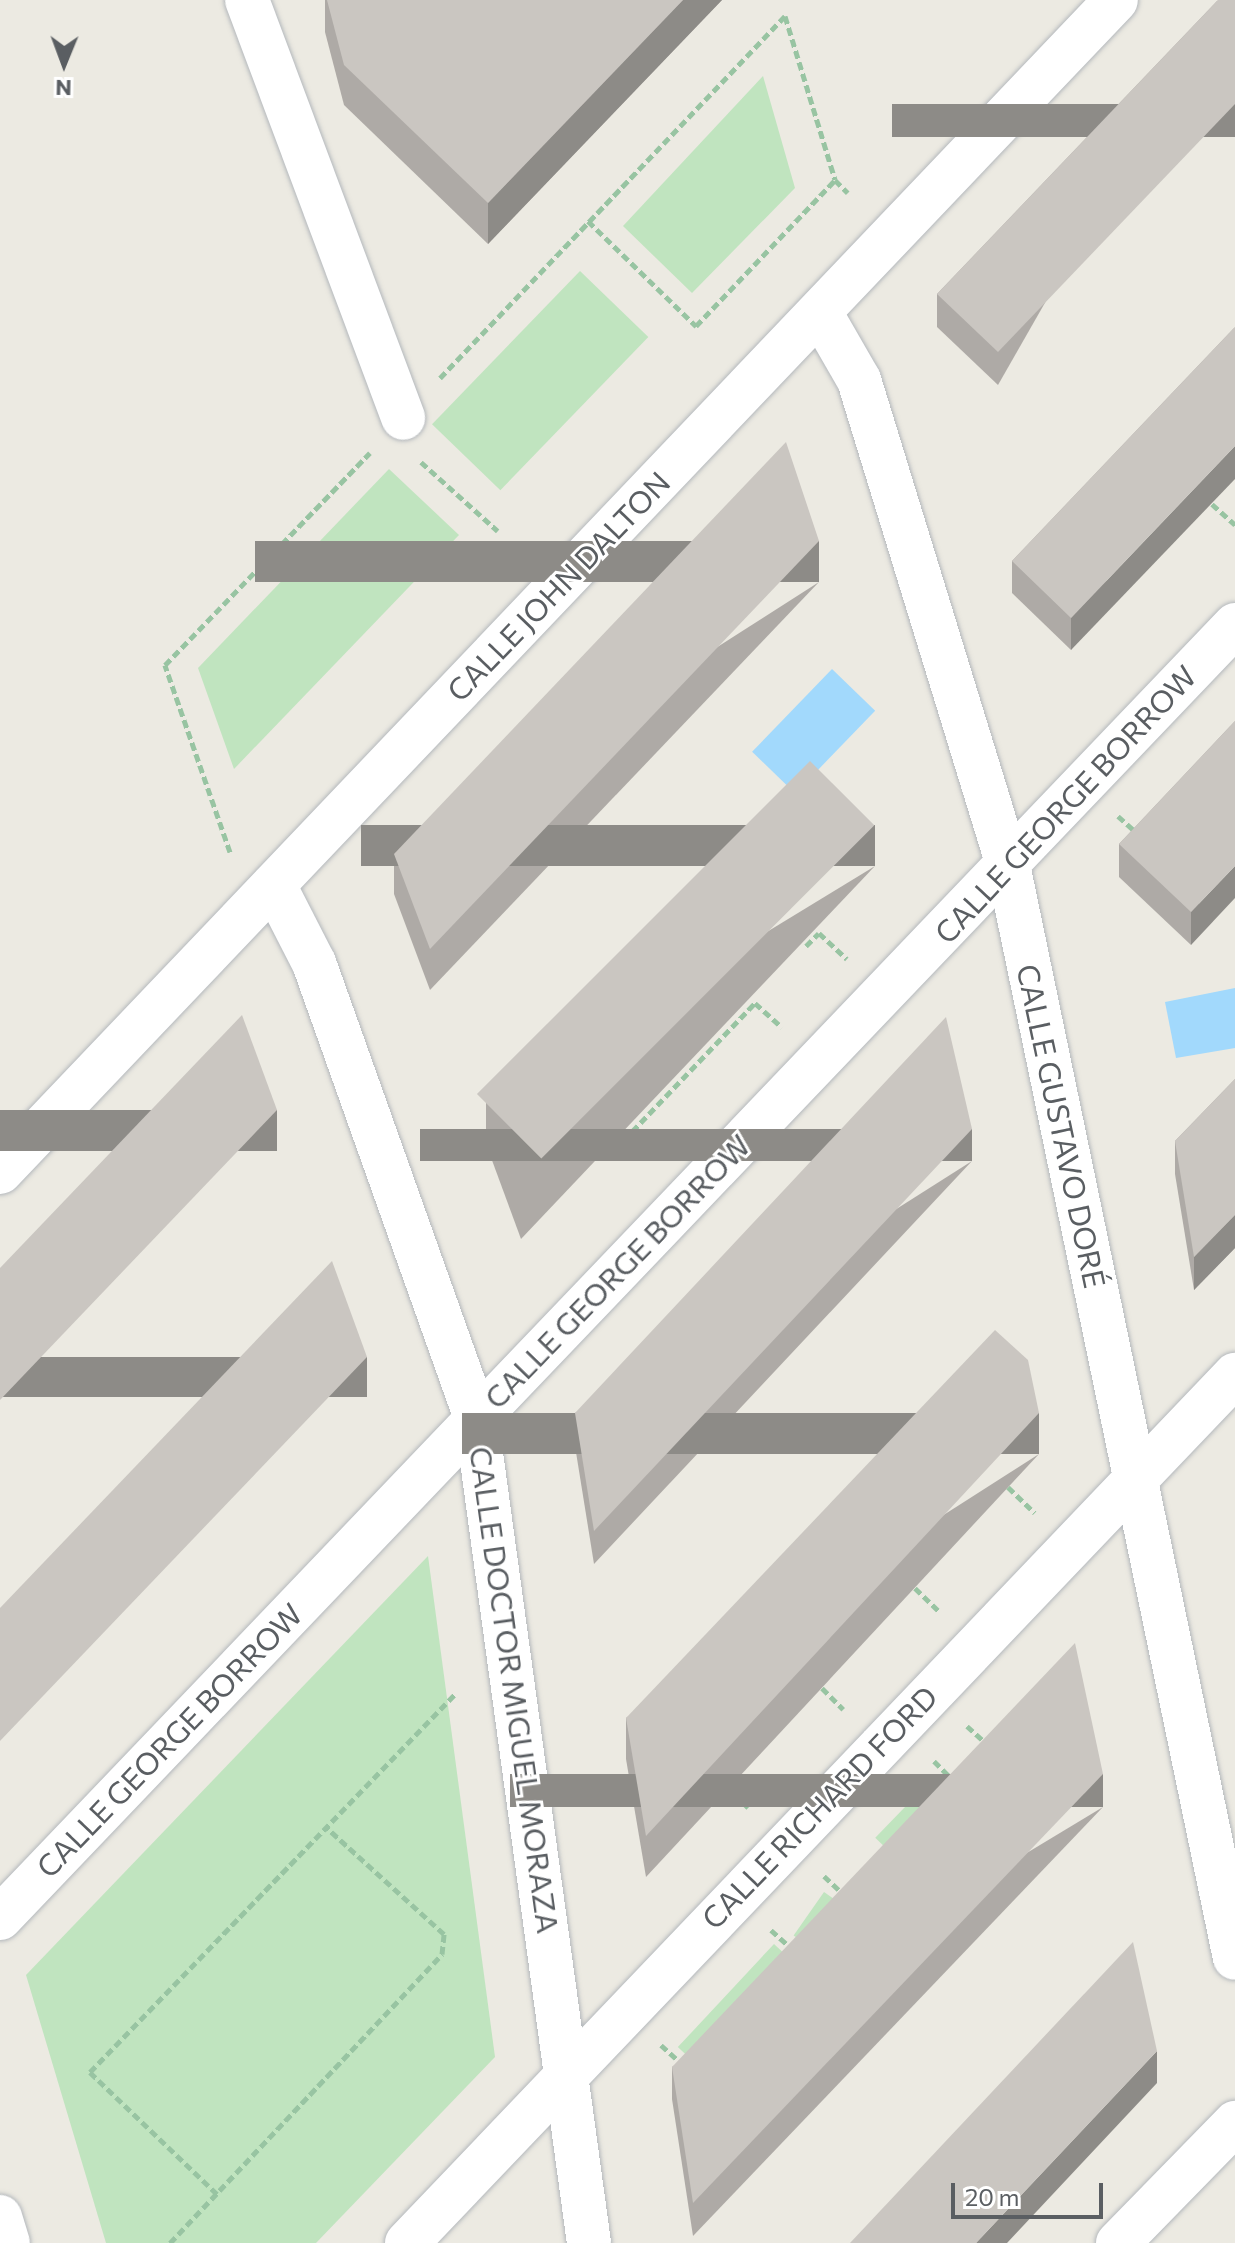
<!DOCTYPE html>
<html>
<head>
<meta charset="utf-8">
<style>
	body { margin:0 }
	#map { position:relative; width:1235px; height:2243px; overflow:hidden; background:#eceae2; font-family:Commissioner,sans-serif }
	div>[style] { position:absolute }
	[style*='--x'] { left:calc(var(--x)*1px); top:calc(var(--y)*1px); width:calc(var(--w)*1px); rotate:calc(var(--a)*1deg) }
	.green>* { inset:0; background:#c0e4bf; transform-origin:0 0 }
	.water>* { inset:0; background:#a2d9fc; transform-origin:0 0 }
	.path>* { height:5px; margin-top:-2.5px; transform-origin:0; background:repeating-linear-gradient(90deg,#98c4a2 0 8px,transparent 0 12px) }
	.roads { filter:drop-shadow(0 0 2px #b4b8bc) drop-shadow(0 0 2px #b4b8bc) }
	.pedestrian>* { height:44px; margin:-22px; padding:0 22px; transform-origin:22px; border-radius:22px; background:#fff }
	.minor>* { height:44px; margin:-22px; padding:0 22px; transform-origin:22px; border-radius:22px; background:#fff }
	.wall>* { inset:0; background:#aeaaa6 }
	.shaded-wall>* { inset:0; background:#8d8b87; transform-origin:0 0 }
	.building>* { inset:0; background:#cac6c1; transform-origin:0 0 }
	span { translate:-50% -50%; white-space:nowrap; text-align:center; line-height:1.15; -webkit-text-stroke:6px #fff; paint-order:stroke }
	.street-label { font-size:30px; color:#5a5e62 }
	.north { position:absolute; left:24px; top:24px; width:80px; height:80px; -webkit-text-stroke:6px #fff; paint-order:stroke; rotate:181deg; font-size:22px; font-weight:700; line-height:32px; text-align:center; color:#5a5e62 }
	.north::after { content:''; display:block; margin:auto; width:28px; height:36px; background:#5a5e62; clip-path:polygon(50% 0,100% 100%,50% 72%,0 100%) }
	.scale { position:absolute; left:951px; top:2183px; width:152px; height:36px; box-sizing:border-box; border:4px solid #5a5e62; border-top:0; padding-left:10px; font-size:24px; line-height:28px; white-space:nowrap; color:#5a5e62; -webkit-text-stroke:6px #fff; paint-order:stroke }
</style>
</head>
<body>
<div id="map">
	<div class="green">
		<div style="clip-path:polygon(763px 76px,795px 188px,692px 293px,623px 226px)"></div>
		<div style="left:580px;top:271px;width:95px;height:213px;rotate:44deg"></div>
		<div style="clip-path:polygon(389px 469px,459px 535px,234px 769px,198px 668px)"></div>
		<div style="clip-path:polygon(428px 1556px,495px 2057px,316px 2243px,106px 2243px,26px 1975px)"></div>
		<div style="left:935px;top:1776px;width:32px;height:86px;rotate:44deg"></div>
		<div style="left:824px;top:1892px;width:33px;height:53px;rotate:35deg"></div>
		<div style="left:774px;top:1944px;width:33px;height:141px;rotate:43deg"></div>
	</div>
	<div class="water">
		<div style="left:832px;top:669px;width:60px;height:115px;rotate:44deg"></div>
		<div style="clip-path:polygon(1235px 988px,1235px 1048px,1176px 1058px,1165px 1002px)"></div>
	</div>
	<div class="path">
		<div style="--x:1087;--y:107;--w:26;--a:47"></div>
		<div style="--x:588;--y:221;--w:151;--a:44.2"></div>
		<div style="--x:696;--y:326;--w:202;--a:-46.4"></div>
		<div style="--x:440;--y:378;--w:500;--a:-46.38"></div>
		<div style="--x:785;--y:16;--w:171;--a:73"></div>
		<div style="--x:835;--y:180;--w:18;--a:45"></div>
		<div style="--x:421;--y:462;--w:103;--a:41.9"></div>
		<div style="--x:1212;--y:504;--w:31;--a:42"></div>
		<div style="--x:1118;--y:816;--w:25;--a:42"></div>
		<div style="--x:230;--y:852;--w:198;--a:-109.2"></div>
		<div style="--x:165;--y:665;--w:295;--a:-46"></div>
		<div style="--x:806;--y:946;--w:18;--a:-45"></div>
		<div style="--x:819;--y:933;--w:38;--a:43"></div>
		<div style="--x:624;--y:1140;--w:190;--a:-46.3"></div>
		<div style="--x:755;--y:1003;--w:36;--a:42"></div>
		<div style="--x:1008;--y:1487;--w:37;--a:44"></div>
		<div style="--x:915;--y:1588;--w:33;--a:44"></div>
		<div style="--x:822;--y:1688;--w:30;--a:45"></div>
		<div style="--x:967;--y:1726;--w:27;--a:42"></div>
		<div style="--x:934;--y:1761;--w:25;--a:45"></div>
		<div style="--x:728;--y:1788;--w:28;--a:44"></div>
		<div style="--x:824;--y:1876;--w:26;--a:43"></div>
		<div style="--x:771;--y:1930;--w:25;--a:42"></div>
		<div style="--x:661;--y:2045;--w:30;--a:42"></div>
		<div style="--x:217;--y:2194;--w:176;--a:-136.2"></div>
		<div style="--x:90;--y:2072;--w:528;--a:-46"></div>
		<div style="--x:170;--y:2243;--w:397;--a:-46.7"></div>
		<div style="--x:442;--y:1954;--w:20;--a:-84"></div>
		<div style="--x:444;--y:1934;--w:158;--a:-137.8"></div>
	</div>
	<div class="roads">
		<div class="pedestrian">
			<div style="--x:247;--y:0;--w:446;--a:69.5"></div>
		</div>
		<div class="minor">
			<div style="--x:821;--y:314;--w:76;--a:60.1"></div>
			<div style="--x:859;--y:380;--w:507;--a:72.92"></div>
			<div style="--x:1008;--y:865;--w:1116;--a:78.27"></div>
			<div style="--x:274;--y:885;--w:88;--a:62.9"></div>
			<div style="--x:314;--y:963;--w:482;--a:70.4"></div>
			<div style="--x:476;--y:1417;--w:834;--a:82.21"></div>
			<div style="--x:0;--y:1172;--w:1618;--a:-46.4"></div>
			<div style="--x:0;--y:1918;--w:1788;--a:-46.31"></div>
			<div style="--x:0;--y:2217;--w:27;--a:73"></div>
			<div style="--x:407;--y:2243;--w:1200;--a:-46.35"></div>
			<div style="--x:1118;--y:2243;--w:168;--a:-45.7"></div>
		</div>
	</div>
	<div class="wall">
		<div style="clip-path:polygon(325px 0,722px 0,488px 244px,344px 105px,325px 32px)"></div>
		<div style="clip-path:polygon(1218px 0,998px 385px,937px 327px,937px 294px)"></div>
		<div style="clip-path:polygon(1235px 327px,1071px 650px,1012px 593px,1012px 561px)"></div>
		<div style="clip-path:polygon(819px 582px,430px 990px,394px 894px,394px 854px)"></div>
		<div style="clip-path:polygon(1235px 721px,1191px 945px,1119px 877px,1119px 844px)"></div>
		<div style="clip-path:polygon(875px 866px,521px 1239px,486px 1144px,486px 1103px)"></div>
		<div style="clip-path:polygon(1235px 1079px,1235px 1248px,1194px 1290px,1175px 1174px,1175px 1141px)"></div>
		<div style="clip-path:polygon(972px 1161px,594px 1564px,575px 1446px,575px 1413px)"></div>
		<div style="clip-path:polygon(1039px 1454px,646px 1877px,626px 1759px,626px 1718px)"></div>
		<div style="clip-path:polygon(1103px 1807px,693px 2236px,672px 2099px,672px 2067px)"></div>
	</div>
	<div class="shaded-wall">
		<div style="clip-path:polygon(683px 0,722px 0,488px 244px,488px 203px)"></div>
		<div style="left:1235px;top:104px;width:33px;height:343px;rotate:90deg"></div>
		<div style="clip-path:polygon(1235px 446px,1235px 479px,1071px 650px,1071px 618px)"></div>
		<div style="left:819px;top:541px;width:41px;height:564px;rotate:90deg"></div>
		<div style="left:875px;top:825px;width:41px;height:514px;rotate:90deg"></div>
		<div style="clip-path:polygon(1235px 866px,1235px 898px,1191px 945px,1191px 912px)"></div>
		<div style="left:277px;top:1110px;width:41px;height:401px;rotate:90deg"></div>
		<div style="left:972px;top:1129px;width:32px;height:552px;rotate:90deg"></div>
		<div style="clip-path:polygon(1235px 1215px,1235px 1248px,1194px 1290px,1194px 1257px)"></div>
		<div style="left:367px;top:1357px;width:40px;height:531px;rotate:90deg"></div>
		<div style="left:1039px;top:1413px;width:41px;height:577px;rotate:90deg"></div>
		<div style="left:1103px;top:1774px;width:33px;height:593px;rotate:90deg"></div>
		<div style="clip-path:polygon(1157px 2051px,1157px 2083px,1007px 2243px,976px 2243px)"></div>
	</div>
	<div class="building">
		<div style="clip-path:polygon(327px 0,683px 0,488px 203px,344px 65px)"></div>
		<div style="clip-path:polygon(1218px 0,1235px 0,1235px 104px,998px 352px,937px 294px)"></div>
		<div style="clip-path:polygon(1235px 327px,1235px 446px,1071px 618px,1012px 561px)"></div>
		<div style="clip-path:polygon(786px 442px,819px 541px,430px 949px,394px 854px)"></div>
		<div style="clip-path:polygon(1235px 721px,1235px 866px,1191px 912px,1119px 844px)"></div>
		<div style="left:810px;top:761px;width:91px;height:471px;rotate:45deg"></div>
		<div style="clip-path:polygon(242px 1015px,277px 1110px,0 1400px,0 1268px)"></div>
		<div style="clip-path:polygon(946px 1017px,972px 1129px,594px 1531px,575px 1413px)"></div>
		<div style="clip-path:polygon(1235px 1079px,1235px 1215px,1194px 1257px,1175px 1141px)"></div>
		<div style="clip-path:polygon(332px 1261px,367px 1357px,0 1741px,0 1608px)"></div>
		<div style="clip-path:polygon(995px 1330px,1028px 1360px,1039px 1413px,646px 1836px,626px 1718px)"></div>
		<div style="clip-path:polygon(1075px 1643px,1103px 1774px,693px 2203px,672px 2067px)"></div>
		<div style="clip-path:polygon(1133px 1942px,1157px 2051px,976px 2243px,850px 2243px)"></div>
	</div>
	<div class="street-label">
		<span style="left:558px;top:586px;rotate:-46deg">CALLE JOHN DALTON</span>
		<span style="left:1065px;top:804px;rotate:-47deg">CALLE GEORGE BORROW</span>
		<span style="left:1062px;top:1126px;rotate:78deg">CALLE GUSTAVO DORÉ</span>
		<span style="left:617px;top:1271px;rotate:-46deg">CALLE GEORGE BORROW</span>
		<span style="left:515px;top:1690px;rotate:82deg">CALLE DOCTOR MIGUEL MORAZA</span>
		<span style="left:169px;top:1740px;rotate:-46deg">CALLE GEORGE BORROW</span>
		<span style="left:819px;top:1807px;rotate:-46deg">CALLE RICHARD FORD</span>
	</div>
	<div class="north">N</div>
	<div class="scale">20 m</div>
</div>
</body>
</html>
